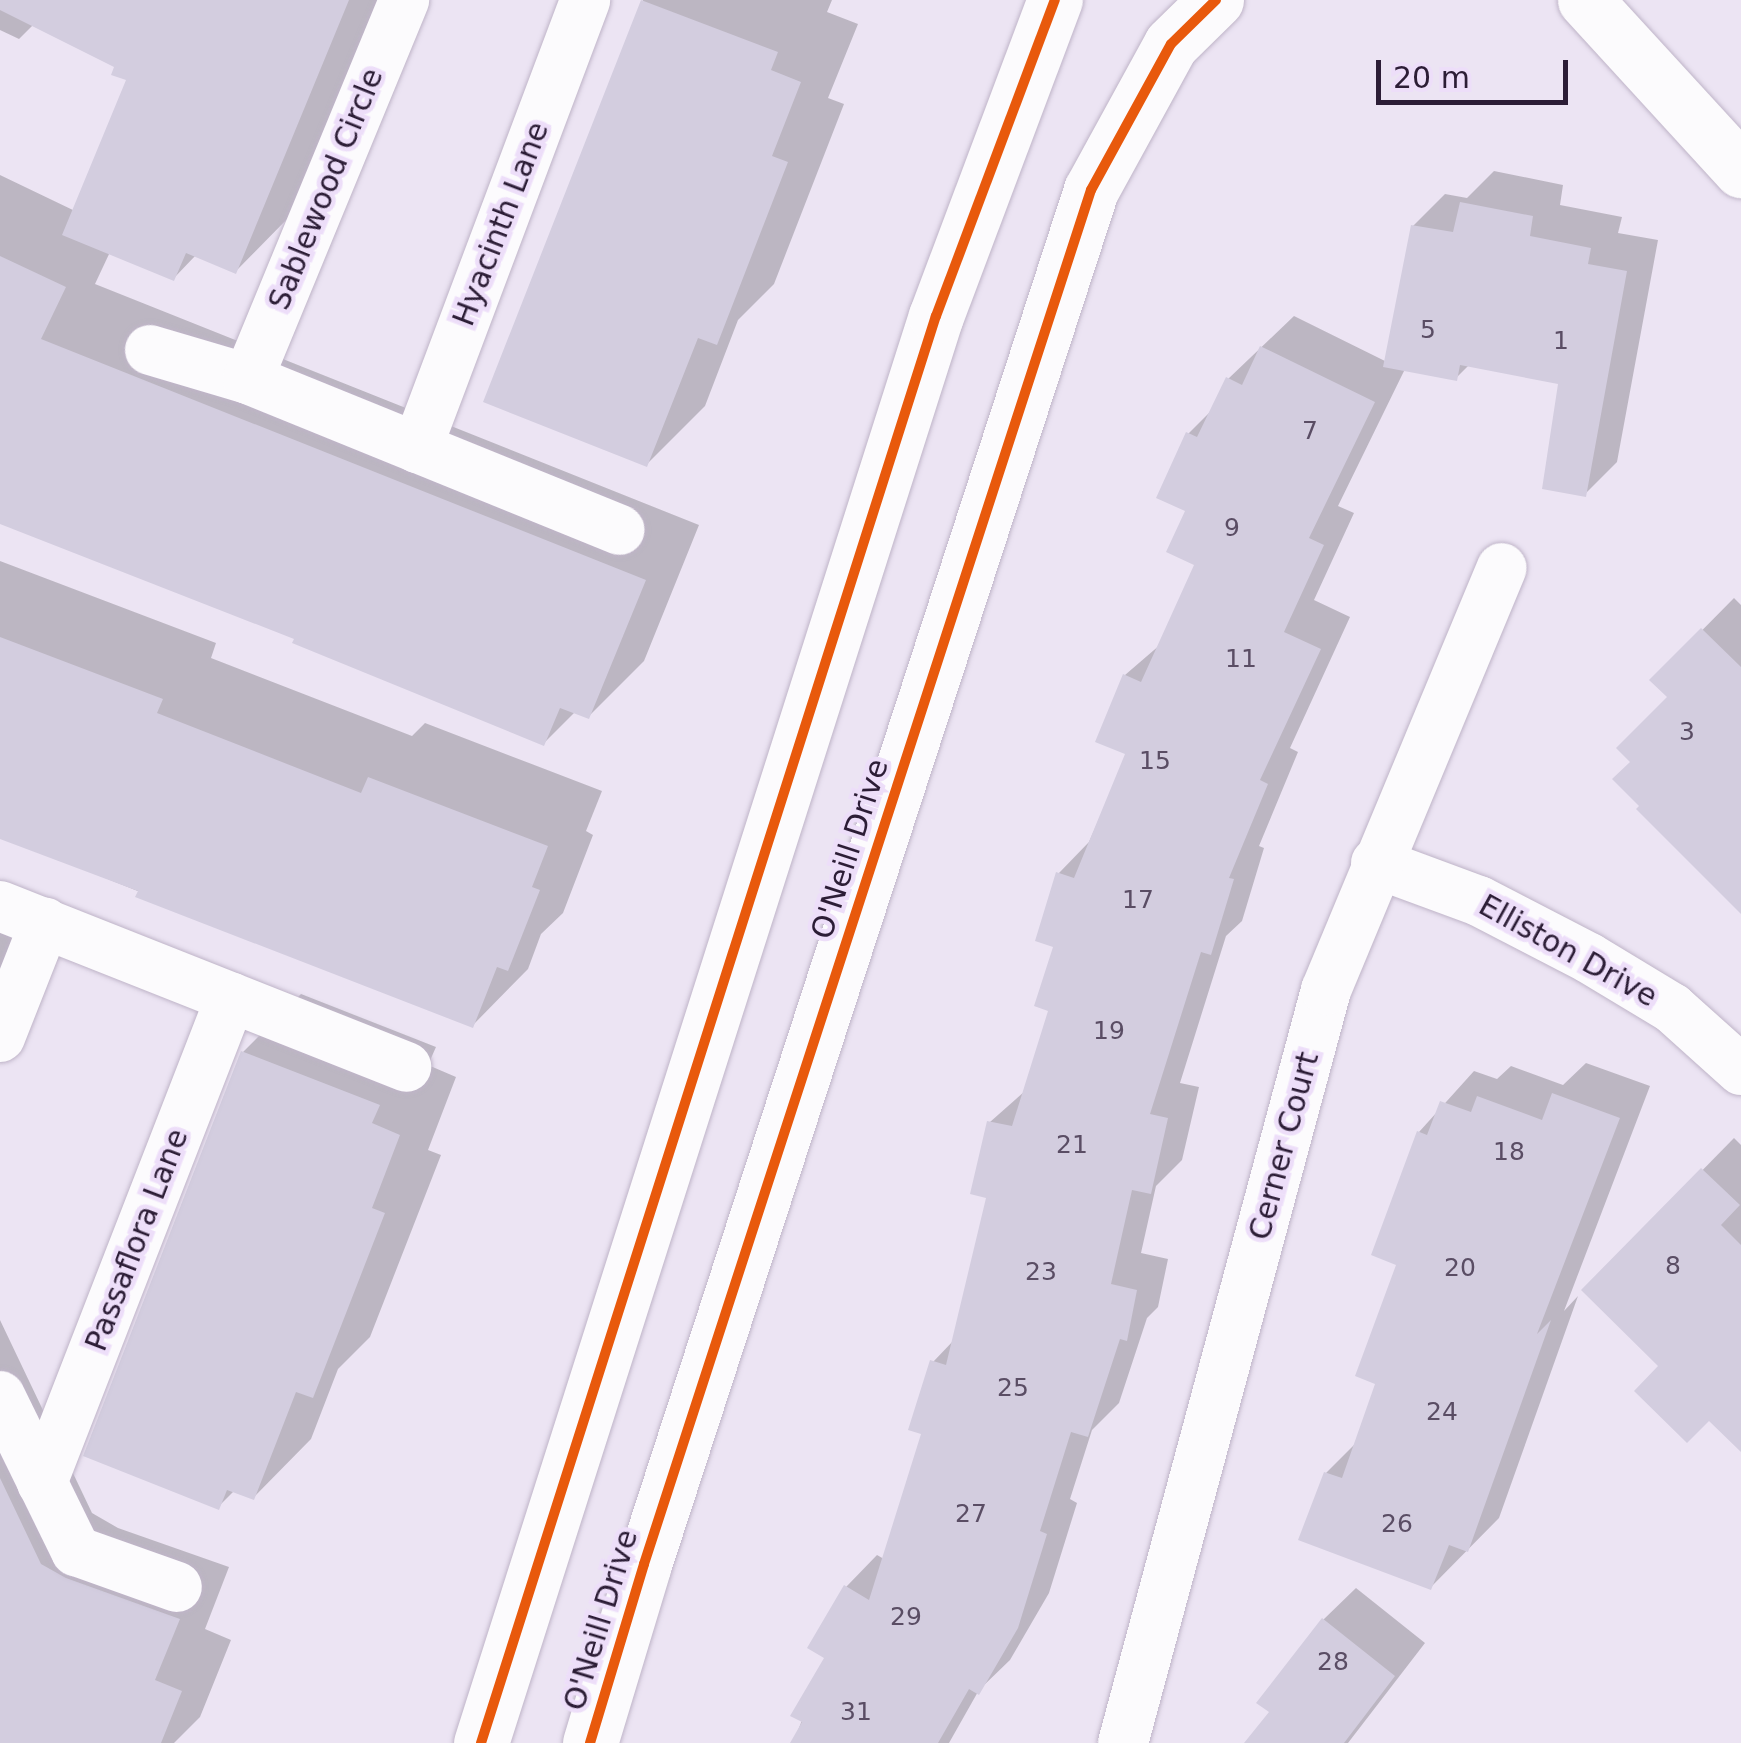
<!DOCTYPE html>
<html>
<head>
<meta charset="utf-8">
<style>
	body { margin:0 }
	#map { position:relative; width:1741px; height:1743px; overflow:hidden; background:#ece4f3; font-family:"DejaVu Sans",sans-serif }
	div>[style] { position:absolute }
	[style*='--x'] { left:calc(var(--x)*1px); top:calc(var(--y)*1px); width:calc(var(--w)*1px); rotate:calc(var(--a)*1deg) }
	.shadow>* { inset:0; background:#0003 }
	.building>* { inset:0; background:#d3cddf }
	.roads { filter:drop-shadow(0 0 2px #bfb4c8) drop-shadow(0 0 2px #bfb4c8) }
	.minor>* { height:50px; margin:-25px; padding:0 25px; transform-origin:25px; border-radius:25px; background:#fcfbfd }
	.tertiary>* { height:55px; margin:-27.5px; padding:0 27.5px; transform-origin:27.5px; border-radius:27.5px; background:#fcfbfd }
	.secondary>* { height:55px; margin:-27.5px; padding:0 27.5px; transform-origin:27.5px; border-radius:27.5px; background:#fcfbfd }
	.cycleway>* { height:10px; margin:-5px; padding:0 5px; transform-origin:5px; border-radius:5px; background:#e8590c }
	span { translate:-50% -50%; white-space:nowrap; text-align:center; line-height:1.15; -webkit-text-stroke:9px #eddef9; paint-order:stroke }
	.number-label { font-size:25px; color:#5a4d64 }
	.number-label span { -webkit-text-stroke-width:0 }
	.street-label { font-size:30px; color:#2c1d36 }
	.scale { position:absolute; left:1376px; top:60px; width:192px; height:45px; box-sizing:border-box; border:5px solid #2c1d36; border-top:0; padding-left:12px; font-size:30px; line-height:35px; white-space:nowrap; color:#2c1d36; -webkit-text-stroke:8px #eddef9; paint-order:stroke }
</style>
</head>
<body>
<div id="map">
	<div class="shadow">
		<div style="clip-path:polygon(0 0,381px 0,293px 213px,236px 271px,196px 255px,174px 278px,110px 252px,95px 284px,699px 525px,644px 661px,589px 716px,576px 711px,544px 743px,297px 638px,0 521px,0 175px,75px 211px,129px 79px,118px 66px,34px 24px,19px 39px,0 30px)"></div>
		<div style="clip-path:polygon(643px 0,832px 0,827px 12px,858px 24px,828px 98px,844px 104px,774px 284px,738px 320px,705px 406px,647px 464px,486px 401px)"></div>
		<div style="clip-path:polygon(1494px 171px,1563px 185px,1560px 205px,1622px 217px,1618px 233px,1658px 240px,1617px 462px,1585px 494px,1561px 382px,1470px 364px,1456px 378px,1405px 369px,1338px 506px,1354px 513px,1314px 600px,1350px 617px,1290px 748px,1298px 752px,1259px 846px,1264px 848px,1242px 921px,1226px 936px,1180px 1083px,1199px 1087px,1182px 1160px,1156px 1186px,1141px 1253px,1168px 1259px,1158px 1307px,1147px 1318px,1119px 1403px,1092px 1430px,1070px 1499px,1077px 1503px,1049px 1593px,1010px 1660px,979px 1690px,949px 1743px,793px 1743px,827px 1657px,846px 1587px,877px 1555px,884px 1559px,925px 1432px,933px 1362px,954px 1340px,989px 1196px,990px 1122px,1025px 1091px,1052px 1009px,1058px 874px,1089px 842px,1128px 753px,1125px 675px,1161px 644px,1197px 564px,1188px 510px,1188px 434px,1214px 408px,1228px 379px,1294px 316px,1387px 362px,1413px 226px,1445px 194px,1467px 198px)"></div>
		<div style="clip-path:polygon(0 561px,216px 643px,211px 658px,412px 736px,425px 723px,602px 791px,586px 831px,593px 835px,563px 913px,541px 934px,528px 969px,473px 1025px,0 836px)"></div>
		<div style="clip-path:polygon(1734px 598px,1741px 605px,1741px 911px,1642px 806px,1633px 762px,1671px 697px,1653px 680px)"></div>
		<div style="clip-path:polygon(0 896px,30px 907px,0 987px)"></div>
		<div style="clip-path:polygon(301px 994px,436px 1047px,428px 1065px,456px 1077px,428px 1150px,441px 1155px,370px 1337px,338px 1369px,311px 1439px,254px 1497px,235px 1490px,218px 1507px,243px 1052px)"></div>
		<div style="clip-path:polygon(1586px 1063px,1650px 1086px,1564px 1311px,1578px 1296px,1499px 1518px,1431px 1587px,1326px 1473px,1357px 1442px,1378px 1383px,1419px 1132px,1474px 1071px,1497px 1079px,1511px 1066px,1563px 1085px)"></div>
		<div style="clip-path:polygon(1734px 1138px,1741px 1145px,1741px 1449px,1585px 1290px)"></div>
		<div style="clip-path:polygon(0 1320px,92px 1513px,118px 1528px,229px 1567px,205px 1629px,231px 1640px,200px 1717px,174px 1743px,0 1743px)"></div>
		<div style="clip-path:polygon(1356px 1588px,1425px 1643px,1348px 1743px,1259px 1743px,1272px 1711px,1260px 1702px,1324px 1619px)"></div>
	</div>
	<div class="building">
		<div style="clip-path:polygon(0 0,349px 0,236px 274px,186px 253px,174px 281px,62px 235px,126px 80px,111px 75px,114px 67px,0 10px)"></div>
		<div style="clip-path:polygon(641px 0,778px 52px,771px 70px,801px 82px,772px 156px,788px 162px,717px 345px,698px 338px,647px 467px,483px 402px)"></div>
		<div style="clip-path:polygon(1460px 202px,1533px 216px,1530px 236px,1591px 248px,1588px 264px,1627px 271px,1586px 497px,1542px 489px,1558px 384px,1460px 365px,1457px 381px,1383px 367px,1411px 225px,1453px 232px)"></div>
		<div style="clip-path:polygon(0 256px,66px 287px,41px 339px,646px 580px,589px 719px,560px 708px,544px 746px,292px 643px,294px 639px,0 524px)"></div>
		<div style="clip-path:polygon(1260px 346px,1375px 402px,1309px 538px,1324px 545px,1284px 632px,1321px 649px,1260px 780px,1268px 784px,1229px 878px,1234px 879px,1211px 955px,1201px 952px,1150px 1114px,1168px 1118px,1151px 1194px,1132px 1190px,1111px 1284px,1137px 1290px,1127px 1341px,1120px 1339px,1088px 1437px,1071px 1432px,1040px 1531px,1047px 1534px,1018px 1628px,979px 1695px,969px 1689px,938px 1743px,790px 1743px,802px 1722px,790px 1716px,824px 1658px,807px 1648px,844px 1585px,869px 1600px,921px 1434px,908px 1430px,930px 1360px,946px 1365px,986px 1198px,970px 1194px,987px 1121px,1012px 1126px,1048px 1011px,1034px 1006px,1053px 947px,1035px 941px,1056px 872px,1074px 878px,1125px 754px,1095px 742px,1123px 674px,1141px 682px,1194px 565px,1166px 552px,1185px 511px,1156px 498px,1186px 432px,1197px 437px,1226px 377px,1242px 385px)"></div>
		<div style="clip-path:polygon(1701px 628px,1741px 667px,1741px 914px,1636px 809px,1639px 806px,1612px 779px,1630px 762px,1616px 748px,1667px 697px,1649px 680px)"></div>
		<div style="clip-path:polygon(0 637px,163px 699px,157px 713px,361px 793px,368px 777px,548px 846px,532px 887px,540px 890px,508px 971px,497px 967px,473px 1028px,135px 897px,138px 891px,0 839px)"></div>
		<div style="clip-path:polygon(241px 1051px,380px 1105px,372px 1123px,400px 1135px,372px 1208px,385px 1213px,313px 1398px,296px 1392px,254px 1500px,227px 1490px,219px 1510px,83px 1456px)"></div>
		<div style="clip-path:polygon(1552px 1093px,1620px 1118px,1537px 1334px,1551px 1320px,1468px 1552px,1449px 1545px,1431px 1590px,1298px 1540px,1324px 1472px,1342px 1478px,1375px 1384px,1355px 1376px,1396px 1265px,1371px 1255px,1417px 1131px,1427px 1135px,1440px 1101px,1471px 1112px,1477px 1096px,1542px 1120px)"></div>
		<div style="clip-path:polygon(1701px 1168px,1740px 1205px,1721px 1225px,1741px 1245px,1741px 1452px,1709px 1421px,1687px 1443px,1634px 1391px,1658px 1366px,1581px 1290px)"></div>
		<div style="clip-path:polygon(0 1478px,41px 1564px,66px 1578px,180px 1619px,155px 1680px,182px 1691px,161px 1743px,0 1743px)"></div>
		<div style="clip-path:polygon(1322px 1618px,1395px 1676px,1344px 1743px,1244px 1743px,1269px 1712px,1256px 1703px)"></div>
	</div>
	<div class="roads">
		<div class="minor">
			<div style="--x:150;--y:350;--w:102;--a:16.5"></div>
			<div style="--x:248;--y:379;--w:401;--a:22.1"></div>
			<div style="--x:248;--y:379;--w:410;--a:-67.6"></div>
			<div style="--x:417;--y:448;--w:478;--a:-69.4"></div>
			<div style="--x:1376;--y:863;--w:110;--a:20.3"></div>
			<div style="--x:1479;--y:901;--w:124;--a:27.4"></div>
			<div style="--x:1589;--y:958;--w:97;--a:31.1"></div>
			<div style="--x:1672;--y:1008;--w:93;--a:41.9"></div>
			<div style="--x:0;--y:906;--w:437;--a:21.6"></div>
			<div style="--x:0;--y:1037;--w:123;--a:-68.5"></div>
			<div style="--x:0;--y:1396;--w:173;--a:63.9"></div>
			<div style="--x:76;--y:1551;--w:107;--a:19.6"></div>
			<div style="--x:42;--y:1483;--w:521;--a:-68.75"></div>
			<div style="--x:1123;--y:1743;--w:780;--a:-74.91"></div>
			<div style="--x:1326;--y:990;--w:457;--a:-67.4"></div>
		</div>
		<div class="tertiary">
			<div style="--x:1585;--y:0;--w:231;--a:47.5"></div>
		</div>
		<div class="secondary">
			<div style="--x:481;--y:1743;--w:1498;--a:-72.32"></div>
			<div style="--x:936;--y:316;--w:338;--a:-69.4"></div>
			<div style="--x:590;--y:1743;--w:187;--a:-73.2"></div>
			<div style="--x:644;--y:1564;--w:1445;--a:-71.98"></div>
			<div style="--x:1091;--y:190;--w:166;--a:-61.3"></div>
			<div style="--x:1171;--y:44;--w:63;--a:-44.4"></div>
		</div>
	</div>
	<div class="cycleway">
		<div style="--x:481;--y:1743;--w:1498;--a:-72.32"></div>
		<div style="--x:936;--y:316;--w:338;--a:-69.4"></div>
		<div style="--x:590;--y:1743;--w:187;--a:-73.2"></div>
		<div style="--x:644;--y:1564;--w:1445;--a:-71.98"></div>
		<div style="--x:1091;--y:190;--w:166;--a:-61.3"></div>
		<div style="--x:1171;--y:44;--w:63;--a:-44.4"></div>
	</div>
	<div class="number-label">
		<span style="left:1428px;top:330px">5</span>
		<span style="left:1561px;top:341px">1</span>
		<span style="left:1310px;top:431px">7</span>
		<span style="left:1232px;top:528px">9</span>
		<span style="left:1241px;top:659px">11</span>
		<span style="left:1687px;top:732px">3</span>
		<span style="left:1155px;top:761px">15</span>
		<span style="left:1138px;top:900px">17</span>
		<span style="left:1109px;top:1031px">19</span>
		<span style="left:1072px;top:1145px">21</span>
		<span style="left:1509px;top:1152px">18</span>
		<span style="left:1673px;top:1266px">8</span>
		<span style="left:1460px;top:1268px">20</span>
		<span style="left:1041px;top:1272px">23</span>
		<span style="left:1013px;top:1388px">25</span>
		<span style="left:1442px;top:1412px">24</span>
		<span style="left:971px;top:1514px">27</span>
		<span style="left:1397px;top:1524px">26</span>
		<span style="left:906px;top:1617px">29</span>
		<span style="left:1333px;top:1662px">28</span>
		<span style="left:856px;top:1712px">31</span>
	</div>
	<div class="street-label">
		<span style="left:326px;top:189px;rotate:-68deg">Sablewood Circle</span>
		<span style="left:501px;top:224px;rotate:-69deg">Hyacinth Lane</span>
		<span style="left:850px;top:849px;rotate:-72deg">O'Neill Drive</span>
		<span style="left:1568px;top:951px;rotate:29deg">Elliston Drive</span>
		<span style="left:1284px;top:1146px;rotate:-75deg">Cerner Court</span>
		<span style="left:137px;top:1240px;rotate:-69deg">Passaflora Lane</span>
		<span style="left:601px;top:1620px;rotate:-73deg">O'Neill Drive</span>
	</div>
	<div class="scale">20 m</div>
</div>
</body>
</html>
